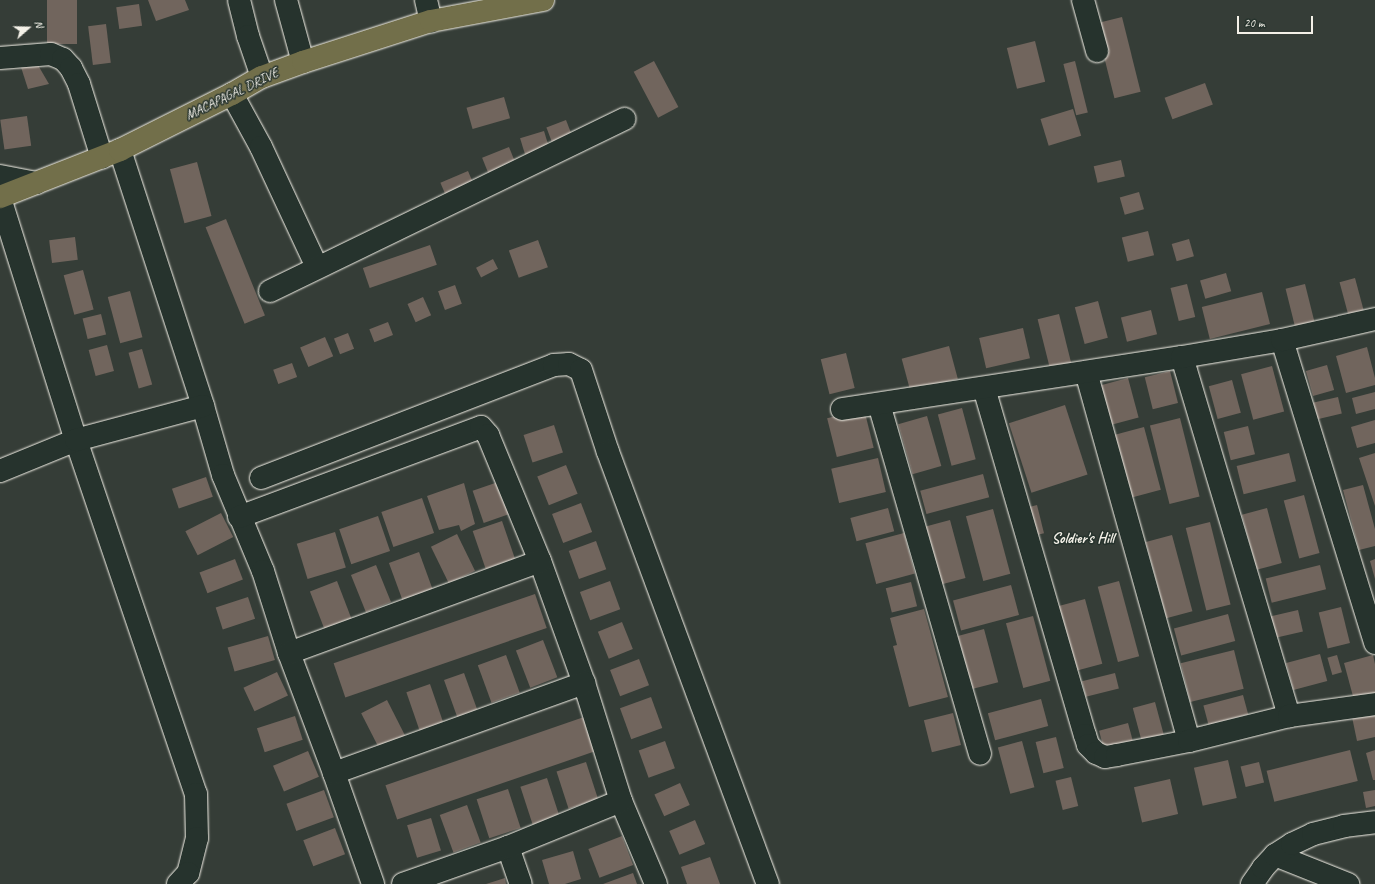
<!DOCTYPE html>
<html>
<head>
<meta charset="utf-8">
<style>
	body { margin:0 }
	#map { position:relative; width:1375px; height:884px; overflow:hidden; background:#353d37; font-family:Caveat,sans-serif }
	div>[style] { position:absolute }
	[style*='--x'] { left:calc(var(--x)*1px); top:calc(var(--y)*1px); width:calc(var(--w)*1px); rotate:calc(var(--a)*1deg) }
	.building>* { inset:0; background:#71655d; transform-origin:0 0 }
	.roads { filter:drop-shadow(0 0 1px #f4f1e8) drop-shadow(0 0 1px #f4f1e8) }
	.minor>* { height:22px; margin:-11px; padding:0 11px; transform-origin:11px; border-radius:11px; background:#26332d }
	.major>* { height:22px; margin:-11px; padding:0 11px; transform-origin:11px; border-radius:11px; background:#726f4a }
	span { translate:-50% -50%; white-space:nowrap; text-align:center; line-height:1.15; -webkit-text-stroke:3px #26332d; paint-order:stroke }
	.street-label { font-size:14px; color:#f4f1e8 }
	.neighbourhood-label { font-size:15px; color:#f4f1e8; font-weight:700 }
	.north { position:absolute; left:8px; top:8px; width:40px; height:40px; -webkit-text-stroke:3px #26332d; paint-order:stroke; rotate:70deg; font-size:11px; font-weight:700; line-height:16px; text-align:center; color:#f4f1e8 }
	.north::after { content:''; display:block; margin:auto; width:14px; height:18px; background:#f4f1e8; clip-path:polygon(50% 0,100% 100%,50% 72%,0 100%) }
	.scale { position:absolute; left:1237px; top:16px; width:76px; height:18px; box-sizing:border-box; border:2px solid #f4f1e8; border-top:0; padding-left:5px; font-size:12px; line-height:14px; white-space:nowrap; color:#f4f1e8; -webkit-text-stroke:3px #26332d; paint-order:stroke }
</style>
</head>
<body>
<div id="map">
	<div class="building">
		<div style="left:47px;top:0;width:30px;height:44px"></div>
		<div style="clip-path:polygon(148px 0,185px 0,189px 10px,156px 21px)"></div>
		<div style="left:139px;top:4px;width:22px;height:23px;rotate:82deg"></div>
		<div style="left:1122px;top:17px;width:77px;height:27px;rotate:76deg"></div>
		<div style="left:106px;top:24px;width:39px;height:18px;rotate:83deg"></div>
		<div style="left:1035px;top:41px;width:42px;height:29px;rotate:76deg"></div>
		<div style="clip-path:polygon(35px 60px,49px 84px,28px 89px,20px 64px)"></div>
		<div style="left:654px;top:61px;width:52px;height:23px;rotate:62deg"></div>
		<div style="left:1075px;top:61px;width:53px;height:12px;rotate:76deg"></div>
		<div style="left:1205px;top:83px;width:23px;height:43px;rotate:70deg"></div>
		<div style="left:504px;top:97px;width:22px;height:39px;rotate:74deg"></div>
		<div style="left:1073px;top:109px;width:28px;height:34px;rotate:73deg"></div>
		<div style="left:27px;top:116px;width:30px;height:27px;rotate:82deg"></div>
		<div style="left:566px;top:120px;width:17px;height:21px;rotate:69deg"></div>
		<div style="left:544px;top:131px;width:17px;height:25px;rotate:73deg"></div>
		<div style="left:509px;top:147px;width:18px;height:29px;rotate:68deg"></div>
		<div style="left:1121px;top:160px;width:17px;height:28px;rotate:77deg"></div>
		<div style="left:197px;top:162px;width:56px;height:28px;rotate:75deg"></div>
		<div style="left:468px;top:171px;width:15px;height:30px;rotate:67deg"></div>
		<div style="left:1139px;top:192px;width:18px;height:20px;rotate:74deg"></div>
		<div style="left:226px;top:219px;width:104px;height:22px;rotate:68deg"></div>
		<div style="left:1148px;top:231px;width:25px;height:27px;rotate:76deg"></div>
		<div style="left:75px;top:237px;width:23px;height:26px;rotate:83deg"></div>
		<div style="left:1189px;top:239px;width:18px;height:18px;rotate:74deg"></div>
		<div style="left:538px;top:240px;width:29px;height:31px;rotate:70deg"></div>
		<div style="left:430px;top:245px;width:21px;height:71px;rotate:71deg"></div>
		<div style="left:493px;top:259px;width:11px;height:19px;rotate:63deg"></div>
		<div style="left:83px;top:270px;width:41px;height:20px;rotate:75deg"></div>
		<div style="left:1226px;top:273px;width:19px;height:27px;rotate:74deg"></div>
		<div style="left:1355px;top:278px;width:42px;height:16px;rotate:75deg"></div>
		<div style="left:1187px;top:284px;width:34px;height:17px;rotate:76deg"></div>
		<div style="left:1305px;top:284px;width:40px;height:20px;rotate:76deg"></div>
		<div style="left:455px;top:285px;width:20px;height:18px;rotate:70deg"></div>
		<div style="left:130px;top:291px;width:48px;height:23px;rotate:75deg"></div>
		<div style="left:1262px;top:292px;width:33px;height:62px;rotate:76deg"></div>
		<div style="left:423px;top:297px;width:20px;height:17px;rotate:66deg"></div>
		<div style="left:1098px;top:301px;width:38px;height:24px;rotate:75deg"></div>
		<div style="left:1151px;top:310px;width:25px;height:31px;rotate:76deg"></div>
		<div style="left:101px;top:314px;width:21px;height:19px;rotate:76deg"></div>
		<div style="left:1059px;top:314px;width:53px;height:22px;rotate:76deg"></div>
		<div style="left:388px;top:322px;width:14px;height:20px;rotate:69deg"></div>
		<div style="left:1023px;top:328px;width:31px;height:45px;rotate:77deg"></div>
		<div style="left:348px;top:333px;width:17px;height:15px;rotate:69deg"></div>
		<div style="left:325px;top:337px;width:21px;height:27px;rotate:67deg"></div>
		<div style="left:107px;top:345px;width:27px;height:19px;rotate:75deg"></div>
		<div style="left:949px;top:346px;width:34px;height:49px;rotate:75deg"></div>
		<div style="clip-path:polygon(1367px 347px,1375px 378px,1375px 385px,1346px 393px,1336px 356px)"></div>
		<div style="left:142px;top:349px;width:37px;height:14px;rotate:74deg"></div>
		<div style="left:846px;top:353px;width:36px;height:26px;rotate:76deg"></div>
		<div style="left:292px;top:363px;width:15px;height:20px;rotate:70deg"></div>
		<div style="left:1327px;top:365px;width:26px;height:22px;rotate:74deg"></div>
		<div style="left:1272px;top:366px;width:47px;height:32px;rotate:75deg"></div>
		<div style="left:1170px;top:371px;width:33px;height:26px;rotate:76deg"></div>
		<div style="left:1128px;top:378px;width:41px;height:30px;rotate:75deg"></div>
		<div style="left:1232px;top:380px;width:34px;height:24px;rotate:75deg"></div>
		<div style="clip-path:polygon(1375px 392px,1375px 409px,1356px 414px,1352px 398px)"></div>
		<div style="left:1338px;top:397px;width:17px;height:25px;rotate:77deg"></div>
		<div style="left:1065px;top:405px;width:73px;height:59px;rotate:72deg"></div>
		<div style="left:962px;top:408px;width:53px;height:25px;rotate:75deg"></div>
		<div style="left:864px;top:409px;width:40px;height:38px;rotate:76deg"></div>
		<div style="left:927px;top:416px;width:52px;height:30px;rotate:74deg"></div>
		<div style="left:1180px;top:418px;width:81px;height:31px;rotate:76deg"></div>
		<div style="clip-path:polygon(1375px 420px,1375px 443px,1357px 448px,1351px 427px)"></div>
		<div style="left:554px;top:425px;width:29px;height:32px;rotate:72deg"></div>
		<div style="left:1248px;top:426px;width:29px;height:25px;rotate:76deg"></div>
		<div style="left:1144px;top:427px;width:65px;height:31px;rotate:75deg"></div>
		<div style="left:1289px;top:453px;width:29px;height:54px;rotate:76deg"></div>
		<div style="clip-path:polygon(1375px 453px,1375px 506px,1359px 458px)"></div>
		<div style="left:878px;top:458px;width:35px;height:48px;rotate:77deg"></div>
		<div style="left:566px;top:465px;width:31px;height:31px;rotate:68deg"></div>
		<div style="left:983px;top:474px;width:24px;height:65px;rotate:75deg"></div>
		<div style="left:206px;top:477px;width:21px;height:36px;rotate:71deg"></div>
		<div style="left:501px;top:481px;width:34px;height:30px;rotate:71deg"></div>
		<div style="clip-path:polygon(464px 483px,475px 524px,461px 531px,459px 525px,439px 530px,427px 496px)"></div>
		<div style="clip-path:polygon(1363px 485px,1375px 529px,1375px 546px,1359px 550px,1343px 490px)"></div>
		<div style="left:1304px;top:495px;width:60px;height:21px;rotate:75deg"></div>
		<div style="left:422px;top:498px;width:37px;height:43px;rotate:71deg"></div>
		<div style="left:581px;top:503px;width:31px;height:31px;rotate:69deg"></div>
		<div style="left:1037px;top:505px;width:29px;height:15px;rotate:76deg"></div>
		<div style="left:888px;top:508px;width:24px;height:39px;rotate:75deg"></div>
		<div style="left:1267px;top:508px;width:57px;height:26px;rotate:75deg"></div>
		<div style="left:993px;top:509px;width:67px;height:28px;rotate:75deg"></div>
		<div style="left:221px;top:513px;width:27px;height:40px;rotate:63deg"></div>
		<div style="left:378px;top:516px;width:37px;height:41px;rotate:71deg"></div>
		<div style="left:950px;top:520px;width:60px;height:30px;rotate:75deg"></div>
		<div style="left:502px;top:521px;width:40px;height:31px;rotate:71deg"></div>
		<div style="left:1210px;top:522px;width:85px;height:25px;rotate:76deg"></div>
		<div style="left:335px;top:532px;width:37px;height:40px;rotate:73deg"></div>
		<div style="left:904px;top:533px;width:42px;height:40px;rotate:75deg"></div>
		<div style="left:457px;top:534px;width:41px;height:29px;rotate:64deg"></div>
		<div style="left:1172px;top:535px;width:79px;height:27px;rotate:75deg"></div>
		<div style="left:596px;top:541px;width:30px;height:29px;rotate:70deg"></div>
		<div style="left:419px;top:552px;width:40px;height:32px;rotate:70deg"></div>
		<div style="left:235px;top:559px;width:22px;height:38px;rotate:69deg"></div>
		<div style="clip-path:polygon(1375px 559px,1375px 579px,1370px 561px)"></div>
		<div style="left:376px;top:565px;width:40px;height:27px;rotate:68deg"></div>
		<div style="left:1320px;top:565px;width:25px;height:56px;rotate:76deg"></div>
		<div style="left:337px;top:581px;width:42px;height:29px;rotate:69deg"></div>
		<div style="left:610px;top:581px;width:30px;height:32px;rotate:70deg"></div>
		<div style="left:1119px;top:581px;width:78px;height:22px;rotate:75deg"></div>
		<div style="left:911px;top:582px;width:25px;height:26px;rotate:76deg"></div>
		<div style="left:1011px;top:585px;width:31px;height:60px;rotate:75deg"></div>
		<div style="left:535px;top:594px;width:36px;height:213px;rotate:71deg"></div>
		<div style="left:248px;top:597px;width:23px;height:34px;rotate:72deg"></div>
		<div style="left:1085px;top:599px;width:67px;height:29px;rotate:75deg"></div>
		<div style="left:1341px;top:607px;width:37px;height:23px;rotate:76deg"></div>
		<div style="clip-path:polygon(924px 609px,948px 697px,909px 707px,893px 646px,897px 645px,890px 618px)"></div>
		<div style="left:1298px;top:610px;width:22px;height:29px;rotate:77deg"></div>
		<div style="left:1228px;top:614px;width:28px;height:56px;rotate:75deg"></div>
		<div style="left:1033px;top:616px;width:67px;height:28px;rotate:75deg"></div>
		<div style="left:622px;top:622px;width:29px;height:26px;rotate:68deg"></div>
		<div style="left:984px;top:629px;width:55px;height:27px;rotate:75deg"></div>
		<div style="left:268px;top:636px;width:25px;height:42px;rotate:74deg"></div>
		<div style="left:543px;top:640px;width:40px;height:29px;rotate:69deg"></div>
		<div style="left:1234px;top:650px;width:40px;height:55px;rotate:76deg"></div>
		<div style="left:1320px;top:654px;width:28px;height:35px;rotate:75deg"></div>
		<div style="left:506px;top:655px;width:40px;height:30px;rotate:70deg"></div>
		<div style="left:1337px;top:655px;width:18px;height:10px;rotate:74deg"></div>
		<div style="clip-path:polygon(1373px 655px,1375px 664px,1375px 694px,1354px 700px,1344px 663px)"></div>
		<div style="left:639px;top:659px;width:28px;height:31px;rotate:69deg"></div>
		<div style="left:277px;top:672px;width:26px;height:37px;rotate:65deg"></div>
		<div style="clip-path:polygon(464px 673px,477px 709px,459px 722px,444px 680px)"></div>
		<div style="left:1115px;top:673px;width:16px;height:34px;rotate:76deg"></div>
		<div style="left:430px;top:684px;width:43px;height:25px;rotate:71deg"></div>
		<div style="left:1243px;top:695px;width:20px;height:41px;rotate:75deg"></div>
		<div style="left:651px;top:697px;width:33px;height:33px;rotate:70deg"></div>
		<div style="left:1041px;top:699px;width:28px;height:55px;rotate:75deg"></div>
		<div style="left:387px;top:700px;width:40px;height:29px;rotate:63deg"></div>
		<div style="left:1155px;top:702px;width:35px;height:23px;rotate:75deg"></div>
		<div style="clip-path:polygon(1375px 712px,1375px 737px,1357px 741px,1352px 717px)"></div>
		<div style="left:953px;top:713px;width:33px;height:30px;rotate:76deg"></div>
		<div style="left:295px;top:716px;width:25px;height:40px;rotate:72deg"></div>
		<div style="left:584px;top:717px;width:36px;height:210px;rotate:71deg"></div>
		<div style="left:1128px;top:723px;width:20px;height:30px;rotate:75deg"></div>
		<div style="left:1056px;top:737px;width:32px;height:21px;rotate:76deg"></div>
		<div style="left:665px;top:741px;width:29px;height:28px;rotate:70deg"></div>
		<div style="left:1022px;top:741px;width:48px;height:25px;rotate:75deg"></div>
		<div style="left:1350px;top:750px;width:32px;height:86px;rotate:76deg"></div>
		<div style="clip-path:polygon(1375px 750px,1375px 780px,1373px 780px,1366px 753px)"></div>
		<div style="left:308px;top:751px;width:28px;height:38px;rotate:67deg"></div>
		<div style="left:1228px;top:760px;width:39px;height:35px;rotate:77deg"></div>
		<div style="left:586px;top:762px;width:39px;height:31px;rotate:72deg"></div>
		<div style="left:1259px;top:762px;width:21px;height:19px;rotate:76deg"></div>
		<div style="left:1071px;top:777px;width:30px;height:16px;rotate:76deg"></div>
		<div style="left:547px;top:778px;width:40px;height:28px;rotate:72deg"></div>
		<div style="left:1170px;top:779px;width:36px;height:37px;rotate:77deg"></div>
		<div style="left:680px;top:783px;width:24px;height:28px;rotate:66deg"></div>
		<div style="left:508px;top:789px;width:41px;height:33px;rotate:72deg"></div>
		<div style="left:324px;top:790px;width:29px;height:40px;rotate:70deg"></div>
		<div style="clip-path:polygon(1375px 790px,1375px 806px,1366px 808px,1363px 792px)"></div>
		<div style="left:467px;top:805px;width:40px;height:29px;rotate:70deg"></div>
		<div style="left:431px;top:818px;width:34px;height:25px;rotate:73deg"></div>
		<div style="left:695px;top:820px;width:26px;height:28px;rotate:67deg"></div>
		<div style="left:335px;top:828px;width:28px;height:34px;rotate:69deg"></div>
		<div style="left:622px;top:836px;width:31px;height:36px;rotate:69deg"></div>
		<div style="clip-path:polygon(573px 851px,581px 879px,565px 884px,549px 884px,542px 860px)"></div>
		<div style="clip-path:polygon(710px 857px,720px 884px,687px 884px,681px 867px)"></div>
		<div style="clip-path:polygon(633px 873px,637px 884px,603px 884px)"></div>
		<div style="clip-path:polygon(505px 878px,506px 884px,486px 884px)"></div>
	</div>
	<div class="roads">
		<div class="minor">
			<div style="--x:239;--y:0;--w:37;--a:76"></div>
			<div style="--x:248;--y:36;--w:43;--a:71.1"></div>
			<div style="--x:286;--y:0;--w:64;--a:74.7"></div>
			<div style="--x:426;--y:0;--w:22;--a:77"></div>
			<div style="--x:1083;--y:0;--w:53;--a:74.6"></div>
			<div style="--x:0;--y:58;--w:51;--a:-4.5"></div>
			<div style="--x:51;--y:54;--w:13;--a:23"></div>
			<div style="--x:63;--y:59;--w:12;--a:48"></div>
			<div style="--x:71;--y:68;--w:18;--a:63"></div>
			<div style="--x:79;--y:84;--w:77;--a:72.7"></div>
			<div style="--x:232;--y:94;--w:60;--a:61.3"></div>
			<div style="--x:261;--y:147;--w:132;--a:65"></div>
			<div style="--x:120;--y:150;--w:269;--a:72"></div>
			<div style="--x:203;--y:406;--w:72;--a:73.8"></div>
			<div style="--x:223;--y:475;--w:104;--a:67.4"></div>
			<div style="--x:263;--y:571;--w:86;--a:72.4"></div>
			<div style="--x:289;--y:653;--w:128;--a:69.4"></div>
			<div style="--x:334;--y:773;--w:118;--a:70.6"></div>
			<div style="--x:0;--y:176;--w:37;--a:11"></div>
			<div style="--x:0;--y:198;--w:254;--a:72.6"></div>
			<div style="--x:76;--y:440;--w:374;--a:71.3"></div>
			<div style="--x:196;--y:794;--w:44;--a:88.7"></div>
			<div style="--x:197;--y:838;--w:36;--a:104"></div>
			<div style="--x:188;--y:873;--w:15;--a:132"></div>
			<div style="--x:270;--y:291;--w:394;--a:-25.9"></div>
			<div style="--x:1282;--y:340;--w:317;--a:72.9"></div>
			<div style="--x:1182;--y:357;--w:375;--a:73.4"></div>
			<div style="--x:1086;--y:372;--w:383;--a:74.4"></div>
			<div style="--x:984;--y:388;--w:361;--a:73.8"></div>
			<div style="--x:1085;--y:735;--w:10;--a:73"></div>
			<div style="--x:1088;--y:745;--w:11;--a:45"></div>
			<div style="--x:1096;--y:753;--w:10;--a:24"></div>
			<div style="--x:1105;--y:757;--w:12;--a:-9"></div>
			<div style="--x:1117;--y:755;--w:73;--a:-11"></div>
			<div style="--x:1189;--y:741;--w:103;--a:-14"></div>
			<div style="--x:1289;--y:716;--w:87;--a:-7.9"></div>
			<div style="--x:879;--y:404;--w:364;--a:73.9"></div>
			<div style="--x:842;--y:409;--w:344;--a:-8.7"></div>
			<div style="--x:1182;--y:357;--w:101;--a:-9.6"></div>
			<div style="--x:1282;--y:340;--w:95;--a:-12.7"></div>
			<div style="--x:0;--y:471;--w:82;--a:-22.2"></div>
			<div style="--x:76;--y:440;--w:131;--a:-15"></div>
			<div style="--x:261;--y:478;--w:314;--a:-21.1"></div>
			<div style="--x:554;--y:365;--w:15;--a:-4"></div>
			<div style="--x:569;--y:364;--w:13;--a:27"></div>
			<div style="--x:581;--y:370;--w:86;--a:71.8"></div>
			<div style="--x:608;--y:452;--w:461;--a:69.7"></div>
			<div style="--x:239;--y:517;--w:258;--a:-20.4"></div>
			<div style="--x:481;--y:427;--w:11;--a:49"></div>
			<div style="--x:488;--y:435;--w:136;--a:67.6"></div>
			<div style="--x:540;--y:561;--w:130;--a:70.2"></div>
			<div style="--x:584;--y:683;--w:124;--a:72.6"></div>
			<div style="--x:621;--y:801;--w:90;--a:67.1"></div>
			<div style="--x:289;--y:653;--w:267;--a:-20.1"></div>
			<div style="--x:334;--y:773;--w:266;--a:-19.8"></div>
			<div style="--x:508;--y:847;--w:39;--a:71"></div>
			<div style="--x:1275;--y:855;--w:79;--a:21.7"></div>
			<div style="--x:403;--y:884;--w:111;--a:-19.4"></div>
			<div style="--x:508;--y:847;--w:122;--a:-22.2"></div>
			<div style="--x:1252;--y:884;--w:19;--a:-55"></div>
			<div style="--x:1263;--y:868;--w:18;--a:-47"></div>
			<div style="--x:1275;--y:855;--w:20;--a:-33"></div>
			<div style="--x:1292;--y:844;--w:23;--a:-25"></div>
			<div style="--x:1313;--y:834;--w:32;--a:-14"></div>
			<div style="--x:1344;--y:826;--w:31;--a:-7"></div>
		</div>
		<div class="major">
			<div style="--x:0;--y:197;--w:129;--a:-21.4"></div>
			<div style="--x:120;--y:150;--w:125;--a:-26.6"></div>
			<div style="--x:232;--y:94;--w:34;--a:-30"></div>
			<div style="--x:262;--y:77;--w:44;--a:-20.1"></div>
			<div style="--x:303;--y:62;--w:134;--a:-17.8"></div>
			<div style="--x:431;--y:21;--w:114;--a:-10.6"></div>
		</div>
	</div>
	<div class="street-label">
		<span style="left:232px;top:94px;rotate:-26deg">MACAPAGAL DRIVE</span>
	</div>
	<div class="neighbourhood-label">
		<span style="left:1083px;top:539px">Soldier's Hill</span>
	</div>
	<div class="north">N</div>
	<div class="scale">20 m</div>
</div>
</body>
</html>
